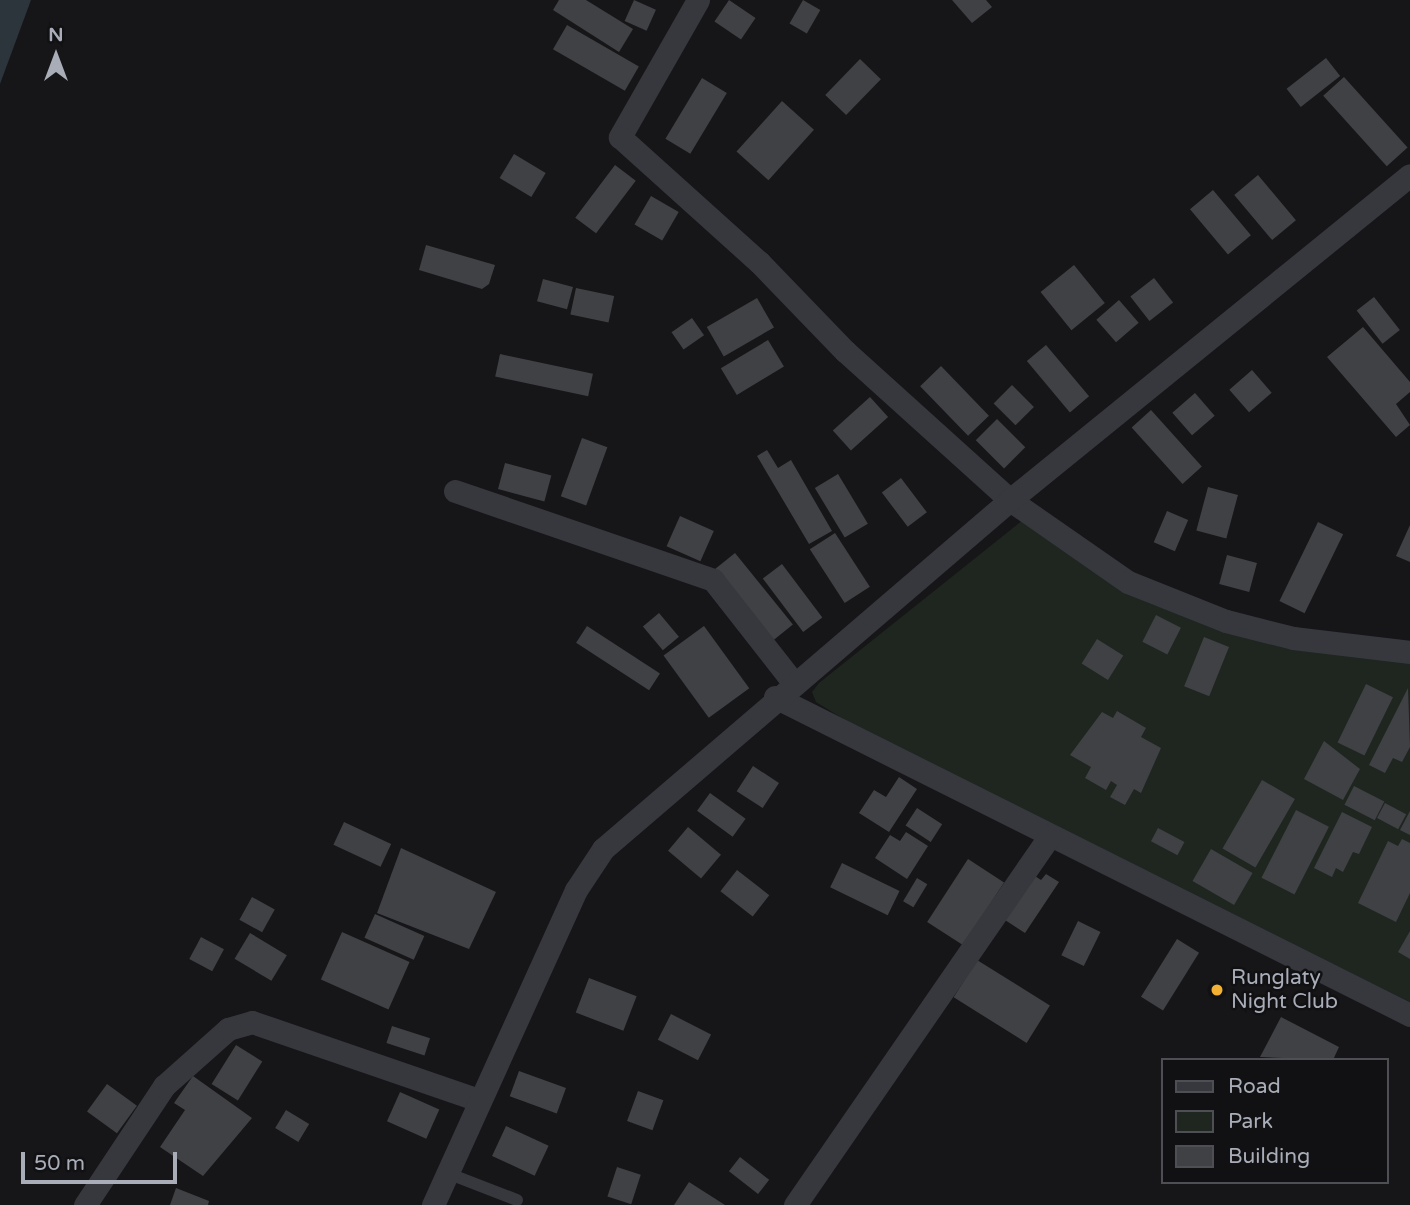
<!DOCTYPE html>
<html>
<head>
<meta charset="utf-8">
<style>
	body { margin:0 }
	#map { position:relative; width:1410px; height:1205px; overflow:hidden; background:#161618; font-family:"Varela Round",sans-serif }
	div>[style] { position:absolute }
	[style*='--x'] { left:calc(var(--x)*1px); top:calc(var(--y)*1px); width:calc(var(--w)*1px); rotate:calc(var(--a)*1deg) }
	.green>* { inset:0; background:#1e261f }
	.water>* { inset:0; background:#2c353c }
	.building>* { inset:0; background:#404145; transform-origin:0 0 }
	.lane>* { height:12px; margin:-6px; padding:0 6px; transform-origin:6px; border-radius:6px; background:#37383d }
	.street>* { height:23px; margin:-11.5px; padding:0 11.5px; transform-origin:11.5px; border-radius:11.5px; background:#37383d }
	.dots>* { width:19px; height:19px; translate:-50% -50%; box-sizing:border-box; border:4px solid #111113; border-radius:50% }
	span { translate:-50% -50%; white-space:nowrap; text-align:center; line-height:1.15; -webkit-text-stroke:5px #111113; paint-order:stroke }
	.poi-label { font-size:21px; color:#a8adb8 }
	.left { translate:0 -50%; text-align:left }
	.legend { position:absolute; left:1161px; top:1058px; width:228px; height:126px; box-sizing:border-box; background:#111113; border:2px solid #4d4f55; margin:0; padding:9px 12px; list-style:none; font-size:21px; color:#a8adb8 }
	.legend li { display:flex; align-items:center; gap:14px; height:35px }
	.legend b { width:35px; border:2px solid #4d4f55 }
	.north { position:absolute; left:21px; top:21px; width:70px; height:70px; -webkit-text-stroke:5px #111113; paint-order:stroke; rotate:0deg; font-size:19px; font-weight:700; line-height:28px; text-align:center; color:#a8adb8 }
	.north::after { content:''; display:block; margin:auto; width:24px; height:32px; background:#a8adb8; clip-path:polygon(50% 0,100% 100%,50% 72%,0 100%) }
	.scale { position:absolute; left:21px; top:1152px; width:156px; height:32px; box-sizing:border-box; border:4px solid #a8adb8; border-top:0; padding-left:9px; font-size:21px; line-height:24px; white-space:nowrap; color:#a8adb8; -webkit-text-stroke:5px #111113; paint-order:stroke }
</style>
</head>
<body>
<div id="map">
	<div class="green">
		<div style="clip-path:polygon(1023px 520px,1149px 603px,1245px 637px,1410px 660px,1410px 1002px,892px 749px,816px 702px,812px 692px,819px 683px)"></div>
	</div>
	<div class="water">
		<div style="clip-path:polygon(0 0,31px 0,0 84px)"></div>
	</div>
	<div class="building">
		<div style="clip-path:polygon(559px 0,586px 0,633px 29px,619px 52px,553px 10px)"></div>
		<div style="left:634px;top:0;width:24px;height:23px;rotate:24deg"></div>
		<div style="left:729px;top:0;width:32px;height:26px;rotate:34deg"></div>
		<div style="left:803px;top:0;width:20px;height:27px;rotate:30deg"></div>
		<div style="clip-path:polygon(952px 0,986px 0,992px 7px,972px 23px)"></div>
		<div style="left:567px;top:25px;width:83px;height:28px;rotate:30deg"></div>
		<div style="left:1326px;top:58px;width:23px;height:50px;rotate:52deg"></div>
		<div style="left:860px;top:59px;width:29px;height:50px;rotate:44deg"></div>
		<div style="left:1344px;top:77px;width:95px;height:28px;rotate:48deg"></div>
		<div style="left:702px;top:78px;width:29px;height:71px;rotate:31deg"></div>
		<div style="left:782px;top:101px;width:43px;height:68px;rotate:42deg"></div>
		<div style="left:514px;top:154px;width:37px;height:28px;rotate:31deg"></div>
		<div style="left:615px;top:165px;width:26px;height:66px;rotate:37deg"></div>
		<div style="left:1258px;top:175px;width:59px;height:31px;rotate:50deg"></div>
		<div style="left:1213px;top:190px;width:59px;height:30px;rotate:50deg"></div>
		<div style="left:651px;top:196px;width:32px;height:33px;rotate:30deg"></div>
		<div style="clip-path:polygon(426px 245px,495px 265px,489px 284px,482px 289px,419px 270px)"></div>
		<div style="left:1074px;top:265px;width:49px;height:43px;rotate:51deg"></div>
		<div style="left:1154px;top:278px;width:31px;height:30px;rotate:52deg"></div>
		<div style="left:543px;top:279px;width:31px;height:23px;rotate:15deg"></div>
		<div style="left:576px;top:288px;width:39px;height:27px;rotate:12deg"></div>
		<div style="left:1374px;top:297px;width:42px;height:22px;rotate:52deg"></div>
		<div style="left:757px;top:298px;width:34px;height:58px;rotate:60deg"></div>
		<div style="left:1119px;top:300px;width:30px;height:30px;rotate:49deg"></div>
		<div style="left:692px;top:318px;width:21px;height:25px;rotate:55deg"></div>
		<div style="clip-path:polygon(1363px 327px,1410px 382px,1410px 392px,1396px 404px,1410px 425px,1396px 437px,1327px 357px)"></div>
		<div style="left:768px;top:340px;width:31px;height:55px;rotate:59deg"></div>
		<div style="left:1046px;top:345px;width:67px;height:25px;rotate:50deg"></div>
		<div style="left:500px;top:354px;width:95px;height:23px;rotate:12deg"></div>
		<div style="left:941px;top:366px;width:69px;height:29px;rotate:46deg"></div>
		<div style="left:1252px;top:370px;width:30px;height:30px;rotate:49deg"></div>
		<div style="left:1012px;top:385px;width:31px;height:26px;rotate:45deg"></div>
		<div style="left:1195px;top:393px;width:30px;height:30px;rotate:49deg"></div>
		<div style="left:870px;top:397px;width:27px;height:50px;rotate:48deg"></div>
		<div style="left:1151px;top:410px;width:76px;height:26px;rotate:48deg"></div>
		<div style="left:997px;top:419px;width:40px;height:30px;rotate:45deg"></div>
		<div style="left:582px;top:438px;width:27px;height:62px;rotate:20deg"></div>
		<div style="clip-path:polygon(767px 450px,778px 468px,791px 460px,832px 531px,809px 544px,757px 456px)"></div>
		<div style="left:505px;top:463px;width:48px;height:27px;rotate:15deg"></div>
		<div style="left:838px;top:474px;width:58px;height:27px;rotate:59deg"></div>
		<div style="left:901px;top:478px;width:43px;height:24px;rotate:53deg"></div>
		<div style="left:1208px;top:487px;width:31px;height:45px;rotate:15deg"></div>
		<div style="left:1167px;top:511px;width:23px;height:34px;rotate:23deg"></div>
		<div style="left:680px;top:516px;width:37px;height:33px;rotate:24deg"></div>
		<div style="left:1318px;top:522px;width:28px;height:88px;rotate:26deg"></div>
		<div style="clip-path:polygon(1410px 525px,1410px 562px,1396px 556px)"></div>
		<div style="left:835px;top:533px;width:64px;height:30px;rotate:57deg"></div>
		<div style="left:735px;top:553px;width:92px;height:26px;rotate:51deg"></div>
		<div style="left:1227px;top:555px;width:31px;height:30px;rotate:15deg"></div>
		<div style="left:782px;top:564px;width:67px;height:24px;rotate:53deg"></div>
		<div style="left:659px;top:613px;width:31px;height:21px;rotate:50deg"></div>
		<div style="left:1156px;top:615px;width:28px;height:30px;rotate:27deg"></div>
		<div style="left:587px;top:626px;width:87px;height:20px;rotate:33deg"></div>
		<div style="left:704px;top:626px;width:77px;height:50px;rotate:54deg"></div>
		<div style="left:1204px;top:637px;width:27px;height:53px;rotate:22deg"></div>
		<div style="left:1097px;top:639px;width:31px;height:29px;rotate:32deg"></div>
		<div style="left:1366px;top:684px;width:30px;height:65px;rotate:26deg"></div>
		<div style="clip-path:polygon(1408px 688px,1410px 747px,1402px 762px,1393px 758px,1385px 773px,1369px 765px)"></div>
		<div style="clip-path:polygon(1117px 711px,1146px 728px,1141px 737px,1161px 748px,1141px 793px,1134px 789px,1125px 805px,1110px 797px,1117px 785px,1111px 781px,1106px 790px,1085px 778px,1091px 767px,1070px 755px,1102px 712px,1113px 718px)"></div>
		<div style="clip-path:polygon(1324px 741px,1360px 769px,1343px 800px,1304px 779px)"></div>
		<div style="left:753px;top:766px;width:31px;height:30px;rotate:33deg"></div>
		<div style="clip-path:polygon(899px 777px,917px 789px,889px 832px,859px 813px,874px 790px,886px 797px)"></div>
		<div style="left:1262px;top:780px;width:38px;height:79px;rotate:30deg"></div>
		<div style="left:1354px;top:786px;width:34px;height:21px;rotate:27deg"></div>
		<div style="left:710px;top:793px;width:44px;height:22px;rotate:36deg"></div>
		<div style="left:1385px;top:803px;width:24px;height:17px;rotate:28deg"></div>
		<div style="left:917px;top:808px;width:30px;height:21px;rotate:33deg"></div>
		<div style="left:1296px;top:810px;width:37px;height:76px;rotate:27deg"></div>
		<div style="clip-path:polygon(1410px 811px,1410px 835px,1400px 830px)"></div>
		<div style="clip-path:polygon(1342px 812px,1372px 827px,1359px 854px,1353px 852px,1343px 872px,1336px 868px,1332px 877px,1314px 868px)"></div>
		<div style="left:344px;top:822px;width:52px;height:25px;rotate:25deg"></div>
		<div style="left:688px;top:827px;width:43px;height:31px;rotate:40deg"></div>
		<div style="left:1158px;top:828px;width:30px;height:15px;rotate:28deg"></div>
		<div style="clip-path:polygon(906px 832px,928px 846px,907px 879px,875px 858px,890px 835px,900px 841px)"></div>
		<div style="clip-path:polygon(1402px 839px,1410px 843px,1410px 893px,1396px 922px,1358px 903px,1388px 841px,1398px 846px)"></div>
		<div style="clip-path:polygon(401px 848px,496px 892px,469px 949px,377px 913px)"></div>
		<div style="left:1211px;top:849px;width:48px;height:37px;rotate:30deg"></div>
		<div style="left:968px;top:859px;width:43px;height:75px;rotate:33deg"></div>
		<div style="left:842px;top:863px;width:64px;height:27px;rotate:26deg"></div>
		<div style="left:737px;top:870px;width:41px;height:27px;rotate:38deg"></div>
		<div style="clip-path:polygon(1046px 874px,1059px 882px,1025px 933px,1005px 920px,1035px 876px,1041px 880px)"></div>
		<div style="left:917px;top:878px;width:12px;height:27px;rotate:31deg"></div>
		<div style="left:252px;top:897px;width:26px;height:26px;rotate:29deg"></div>
		<div style="left:375px;top:914px;width:54px;height:26px;rotate:24deg"></div>
		<div style="left:1078px;top:921px;width:25px;height:38px;rotate:26deg"></div>
		<div style="clip-path:polygon(1410px 931px,1410px 959px,1398px 952px)"></div>
		<div style="left:342px;top:932px;width:74px;height:52px;rotate:24deg"></div>
		<div style="left:250px;top:933px;width:43px;height:30px;rotate:31deg"></div>
		<div style="left:201px;top:937px;width:26px;height:25px;rotate:28deg"></div>
		<div style="left:1177px;top:939px;width:26px;height:68px;rotate:32deg"></div>
		<div style="left:977px;top:960px;width:86px;height:44px;rotate:32deg"></div>
		<div style="left:589px;top:978px;width:51px;height:37px;rotate:21deg"></div>
		<div style="left:671px;top:1014px;width:45px;height:29px;rotate:27deg"></div>
		<div style="clip-path:polygon(1281px 1017px,1339px 1047px,1333px 1060px,1260px 1057px)"></div>
		<div style="left:392px;top:1026px;width:40px;height:18px;rotate:18deg"></div>
		<div style="left:236px;top:1045px;width:31px;height:46px;rotate:32deg"></div>
		<div style="left:519px;top:1071px;width:50px;height:27px;rotate:20deg"></div>
		<div style="clip-path:polygon(193px 1076px,252px 1118px,203px 1176px,160px 1147px,185px 1110px,174px 1103px)"></div>
		<div style="left:107px;top:1084px;width:37px;height:34px;rotate:36deg"></div>
		<div style="left:638px;top:1091px;width:27px;height:32px;rotate:20deg"></div>
		<div style="left:400px;top:1092px;width:43px;height:32px;rotate:24deg"></div>
		<div style="left:286px;top:1110px;width:27px;height:21px;rotate:31deg"></div>
		<div style="left:506px;top:1126px;width:47px;height:33px;rotate:25deg"></div>
		<div style="left:740px;top:1157px;width:37px;height:18px;rotate:38deg"></div>
		<div style="left:617px;top:1167px;width:25px;height:31px;rotate:18deg"></div>
		<div style="clip-path:polygon(689px 1182px,725px 1205px,674px 1205px)"></div>
		<div style="clip-path:polygon(176px 1188px,209px 1201px,208px 1205px,170px 1205px)"></div>
	</div>
	<div class="lane">
		<div style="--x:447;--y:1173;--w:75;--a:21.1"></div>
	</div>
	<div class="street">
		<div style="--x:698;--y:0;--w:158;--a:119.7"></div>
		<div style="--x:620;--y:137;--w:187;--a:42"></div>
		<div style="--x:759;--y:262;--w:124;--a:46"></div>
		<div style="--x:845;--y:351;--w:222;--a:42.1"></div>
		<div style="--x:1010;--y:500;--w:144;--a:34.8"></div>
		<div style="--x:1128;--y:582;--w:105;--a:21.7"></div>
		<div style="--x:1226;--y:621;--w:69;--a:14.2"></div>
		<div style="--x:1293;--y:638;--w:118;--a:6.8"></div>
		<div style="--x:455;--y:491;--w:273;--a:19"></div>
		<div style="--x:713;--y:580;--w:130;--a:51.9"></div>
		<div style="--x:775;--y:697;--w:710;--a:26.6"></div>
		<div style="--x:85;--y:1205;--w:143;--a:-56.4"></div>
		<div style="--x:164;--y:1086;--w:86;--a:-41.7"></div>
		<div style="--x:228;--y:1029;--w:25;--a:-16"></div>
		<div style="--x:252;--y:1022;--w:240;--a:19"></div>
		<div style="--x:433;--y:1205;--w:346;--a:-65.6"></div>
		<div style="--x:576;--y:890;--w:49;--a:-56.6"></div>
		<div style="--x:603;--y:849;--w:536;--a:-40.61"></div>
		<div style="--x:1010;--y:500;--w:515;--a:-39.09"></div>
		<div style="--x:795;--y:1205;--w:449;--a:-55.4"></div>
	</div>
	<div class="dots">
		<div style="left:1217px;top:990px;background:#f2b134"></div>
	</div>
	<div class="poi-label">
		<span class="left" style="left:1231px;top:990px">Runglaty<br>Night Club</span>
	</div>
	<ul class="legend">
	<li><b style="height:9px;background:#37383d"></b>Road</li>
	<li><b style="height:19px;background:#1e261f"></b>Park</li>
	<li><b style="height:19px;background:#404145"></b>Building</li>
	</ul>
	<div class="north">N</div>
	<div class="scale">50 m</div>
</div>
</body>
</html>
